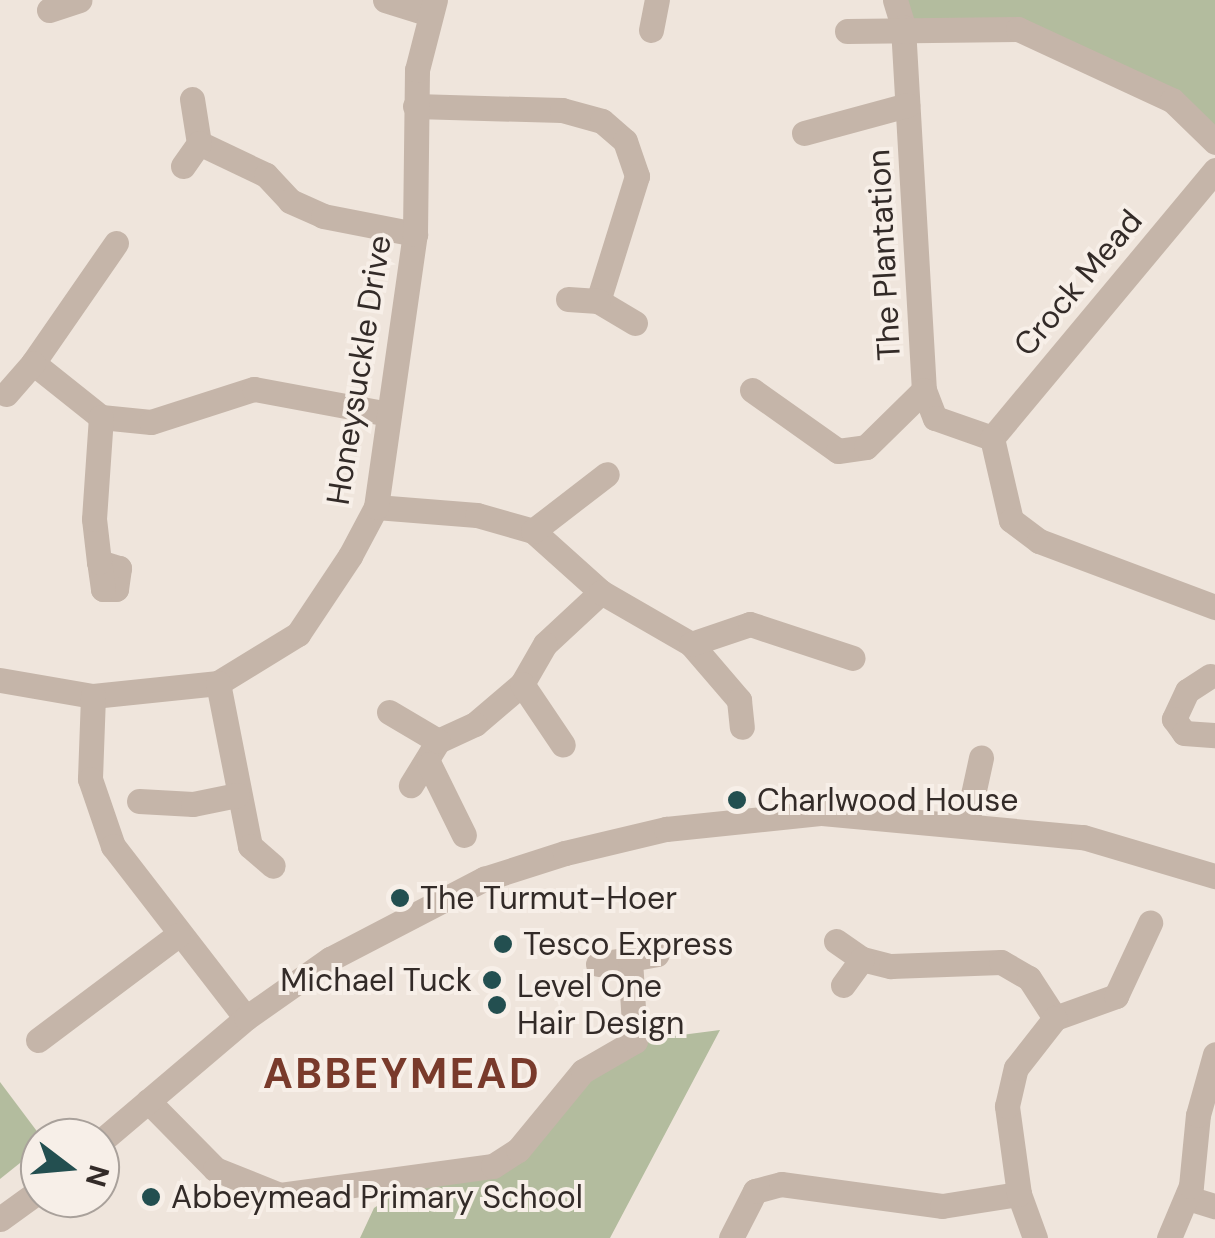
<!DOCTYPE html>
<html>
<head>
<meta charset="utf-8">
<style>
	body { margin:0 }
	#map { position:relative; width:1215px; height:1238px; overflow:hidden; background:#efe5dc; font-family:"DM Sans",sans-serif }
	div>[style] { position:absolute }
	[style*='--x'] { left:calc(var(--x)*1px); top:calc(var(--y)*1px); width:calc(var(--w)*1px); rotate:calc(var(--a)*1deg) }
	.green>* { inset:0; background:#b3bc9e }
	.minor>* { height:25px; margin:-12.5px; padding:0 12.5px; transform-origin:12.5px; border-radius:12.5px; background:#c5b5a9 }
	.dots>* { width:28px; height:28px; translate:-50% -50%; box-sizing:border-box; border:5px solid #f7efe8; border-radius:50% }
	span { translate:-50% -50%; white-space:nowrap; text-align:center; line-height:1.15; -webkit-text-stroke:8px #f7efe8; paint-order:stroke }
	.street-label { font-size:32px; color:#332b28 }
	.poi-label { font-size:32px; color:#332b28 }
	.left { translate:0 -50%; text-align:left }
	.right { translate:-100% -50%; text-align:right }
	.district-label { font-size:42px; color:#793a2b; font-weight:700; letter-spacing:2.5px }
	.north { position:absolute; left:20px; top:1118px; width:100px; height:100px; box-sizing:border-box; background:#f7efe8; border:2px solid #a9a19b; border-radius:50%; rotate:106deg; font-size:28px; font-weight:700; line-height:40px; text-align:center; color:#332b28 }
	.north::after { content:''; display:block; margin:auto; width:35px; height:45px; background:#234f50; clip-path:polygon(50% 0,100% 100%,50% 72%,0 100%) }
</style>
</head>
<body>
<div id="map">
	<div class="green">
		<div style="clip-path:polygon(895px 0,1215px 0,1215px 142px,1172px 100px,1018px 29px,903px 27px)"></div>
		<div style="clip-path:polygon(720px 1030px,610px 1238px,360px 1238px,374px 1208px,421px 1177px,478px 1169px,635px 1041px)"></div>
		<div style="clip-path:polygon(0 1082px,42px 1138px,40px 1147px,0 1179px)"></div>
	</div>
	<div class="minor">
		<div style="--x:385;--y:0;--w:47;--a:17.3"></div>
		<div style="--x:895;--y:0;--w:28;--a:73"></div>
		<div style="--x:903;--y:27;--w:364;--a:86.7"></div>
		<div style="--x:924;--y:390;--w:30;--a:69"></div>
		<div style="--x:935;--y:418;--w:60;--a:19.3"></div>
		<div style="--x:49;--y:10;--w:32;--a:-18"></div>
		<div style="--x:651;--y:30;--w:31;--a:-79"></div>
		<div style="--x:847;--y:31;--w:171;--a:-0.7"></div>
		<div style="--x:1018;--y:29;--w:170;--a:24.8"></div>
		<div style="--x:1172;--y:100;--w:60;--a:44.3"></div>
		<div style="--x:192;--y:99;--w:45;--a:81"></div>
		<div style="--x:199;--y:143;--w:74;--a:25.5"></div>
		<div style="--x:266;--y:175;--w:35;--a:47"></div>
		<div style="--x:290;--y:201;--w:36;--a:24"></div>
		<div style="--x:323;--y:216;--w:94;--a:11.1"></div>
		<div style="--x:415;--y:106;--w:147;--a:1.6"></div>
		<div style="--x:562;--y:110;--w:41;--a:15.4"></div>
		<div style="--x:602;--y:121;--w:30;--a:41"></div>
		<div style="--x:625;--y:141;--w:37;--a:71"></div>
		<div style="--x:637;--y:176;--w:131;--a:107.3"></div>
		<div style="--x:598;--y:301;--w:43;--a:30.7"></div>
		<div style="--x:804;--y:133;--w:107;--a:-15.2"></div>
		<div style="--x:183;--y:166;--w:28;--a:-55"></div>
		<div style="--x:116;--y:243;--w:146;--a:124.7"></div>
		<div style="--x:33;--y:363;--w:87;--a:38.5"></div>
		<div style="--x:101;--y:417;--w:50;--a:5.7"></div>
		<div style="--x:151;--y:422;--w:108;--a:-17.8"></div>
		<div style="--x:254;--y:389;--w:137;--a:10.5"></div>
		<div style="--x:568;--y:299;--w:30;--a:4"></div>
		<div style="--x:752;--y:390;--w:105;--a:35.3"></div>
		<div style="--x:838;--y:451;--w:28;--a:-8"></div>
		<div style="--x:866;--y:447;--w:81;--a:-44.5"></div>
		<div style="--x:6;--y:394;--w:41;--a:-48.9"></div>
		<div style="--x:992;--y:438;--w:349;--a:-50.2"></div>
		<div style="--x:992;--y:438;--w:84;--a:77"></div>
		<div style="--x:1011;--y:520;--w:35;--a:37"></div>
		<div style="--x:1039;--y:541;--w:188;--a:20.6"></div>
		<div style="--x:376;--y:507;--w:101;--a:4.5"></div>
		<div style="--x:477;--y:515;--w:58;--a:15.9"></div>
		<div style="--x:533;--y:531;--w:91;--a:41.9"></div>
		<div style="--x:601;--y:592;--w:76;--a:137.1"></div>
		<div style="--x:545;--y:644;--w:46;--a:119.9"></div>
		<div style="--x:522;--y:684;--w:62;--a:139.6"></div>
		<div style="--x:475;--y:724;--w:41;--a:155.3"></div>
		<div style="--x:438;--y:741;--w:52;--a:121.5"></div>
		<div style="--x:533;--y:531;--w:93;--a:-37.6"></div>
		<div style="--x:99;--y:562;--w:21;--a:17"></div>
		<div style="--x:119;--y:568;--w:21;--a:98"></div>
		<div style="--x:116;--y:589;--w:13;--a:180"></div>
		<div style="--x:103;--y:589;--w:27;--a:-98"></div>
		<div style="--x:99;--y:562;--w:43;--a:-96.6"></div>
		<div style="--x:94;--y:519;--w:102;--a:-86.1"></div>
		<div style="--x:601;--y:592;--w:104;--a:30"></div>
		<div style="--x:691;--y:644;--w:74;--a:49.4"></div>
		<div style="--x:739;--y:700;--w:27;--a:84"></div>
		<div style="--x:691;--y:644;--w:62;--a:-18.7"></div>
		<div style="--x:750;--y:624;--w:108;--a:18.3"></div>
		<div style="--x:1210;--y:676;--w:27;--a:147"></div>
		<div style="--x:1187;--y:691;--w:31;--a:115"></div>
		<div style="--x:1174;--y:719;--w:17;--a:54"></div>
		<div style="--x:1184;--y:733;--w:31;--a:4"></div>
		<div style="--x:0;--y:680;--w:94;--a:9.8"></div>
		<div style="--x:93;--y:696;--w:126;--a:-5.9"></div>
		<div style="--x:218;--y:683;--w:94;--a:-31.5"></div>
		<div style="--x:298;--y:634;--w:94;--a:-56.3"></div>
		<div style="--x:350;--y:556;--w:55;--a:-62"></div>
		<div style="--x:376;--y:507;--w:276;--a:-81.9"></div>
		<div style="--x:415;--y:234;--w:164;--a:-89.3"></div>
		<div style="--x:417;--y:70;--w:72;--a:-75.6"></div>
		<div style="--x:218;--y:683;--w:166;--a:78.9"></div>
		<div style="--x:250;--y:846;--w:30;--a:41"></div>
		<div style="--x:522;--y:684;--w:73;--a:56.1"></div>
		<div style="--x:93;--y:696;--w:83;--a:92.1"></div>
		<div style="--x:90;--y:779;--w:71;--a:71.1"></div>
		<div style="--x:113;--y:846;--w:217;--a:52.3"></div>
		<div style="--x:389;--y:712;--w:57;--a:30.6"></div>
		<div style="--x:429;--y:764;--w:79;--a:63.8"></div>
		<div style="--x:139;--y:801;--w:54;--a:3.2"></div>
		<div style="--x:193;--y:804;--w:45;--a:-11.6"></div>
		<div style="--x:967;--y:822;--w:66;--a:-77.7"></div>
		<div style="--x:836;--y:941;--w:32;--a:35"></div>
		<div style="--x:862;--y:959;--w:30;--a:14"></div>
		<div style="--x:891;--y:966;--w:110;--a:-2.1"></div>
		<div style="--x:1001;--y:962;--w:32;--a:30"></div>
		<div style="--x:1029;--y:978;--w:48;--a:57"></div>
		<div style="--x:1055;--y:1018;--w:65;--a:-19.8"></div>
		<div style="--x:1116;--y:996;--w:81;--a:-65"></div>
		<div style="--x:598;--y:964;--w:32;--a:-9"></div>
		<div style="--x:843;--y:985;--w:32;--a:-54"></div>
		<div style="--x:38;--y:1040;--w:175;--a:-36.9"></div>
		<div style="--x:148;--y:1101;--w:95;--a:45.4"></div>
		<div style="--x:215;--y:1169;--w:70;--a:21.8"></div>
		<div style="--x:280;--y:1195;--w:215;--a:-7.8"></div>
		<div style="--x:493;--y:1166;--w:30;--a:-33"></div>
		<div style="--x:518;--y:1150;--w:102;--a:-50.6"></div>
		<div style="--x:583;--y:1071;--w:60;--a:-30"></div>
		<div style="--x:635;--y:1041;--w:82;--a:-93.5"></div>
		<div style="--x:630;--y:959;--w:27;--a:-10"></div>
		<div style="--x:100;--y:1142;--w:192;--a:-40.3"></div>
		<div style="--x:246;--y:1018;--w:103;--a:-35.1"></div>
		<div style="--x:330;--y:959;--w:174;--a:-27.5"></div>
		<div style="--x:484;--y:879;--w:85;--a:-17.8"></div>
		<div style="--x:565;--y:853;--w:104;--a:-13.4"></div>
		<div style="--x:666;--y:829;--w:157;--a:-5.9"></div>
		<div style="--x:822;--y:813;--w:262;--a:5.3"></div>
		<div style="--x:1083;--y:837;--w:138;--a:16.5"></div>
		<div style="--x:1188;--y:1198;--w:28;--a:17"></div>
		<div style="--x:0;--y:1219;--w:49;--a:-35.9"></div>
		<div style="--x:731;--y:1238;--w:53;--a:-62.9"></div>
		<div style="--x:755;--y:1191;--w:27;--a:-15"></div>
		<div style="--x:781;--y:1184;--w:162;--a:7.8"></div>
		<div style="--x:942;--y:1206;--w:78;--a:-8.9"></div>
		<div style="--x:1035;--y:1238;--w:47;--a:-110"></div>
		<div style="--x:1019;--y:1194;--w:89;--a:-97.8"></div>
		<div style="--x:1007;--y:1106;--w:39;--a:-77"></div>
		<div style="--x:1016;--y:1068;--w:63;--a:-52"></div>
		<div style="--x:1169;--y:1238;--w:56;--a:-67.1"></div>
		<div style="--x:1191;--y:1186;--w:71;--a:-84.4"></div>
		<div style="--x:1198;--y:1115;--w:63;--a:-74.4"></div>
	</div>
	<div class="dots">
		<div style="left:737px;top:800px;background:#234f50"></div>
		<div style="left:400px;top:898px;background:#234f50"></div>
		<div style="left:503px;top:944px;background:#234f50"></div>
		<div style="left:492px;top:980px;background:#234f50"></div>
		<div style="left:497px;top:1005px;background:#234f50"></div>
		<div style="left:151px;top:1197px;background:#234f50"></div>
	</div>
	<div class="street-label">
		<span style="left:884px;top:255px;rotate:-93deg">The Plantation</span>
		<span style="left:1078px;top:283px;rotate:-50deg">Crock Mead</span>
		<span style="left:359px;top:370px;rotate:-81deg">Honeysuckle Drive</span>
	</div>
	<div class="poi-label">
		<span class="left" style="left:757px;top:800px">Charlwood House</span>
		<span class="left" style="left:420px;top:898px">The Turmut-Hoer</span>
		<span class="left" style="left:523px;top:944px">Tesco Express</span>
		<span class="right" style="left:472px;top:980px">Michael Tuck</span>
		<span class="left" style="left:517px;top:1005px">Level One<br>Hair Design</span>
		<span class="left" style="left:171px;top:1197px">Abbeymead Primary School</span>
	</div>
	<div class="district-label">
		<span style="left:402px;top:1074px">ABBEYMEAD</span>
	</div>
	<div class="north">N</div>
</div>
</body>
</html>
